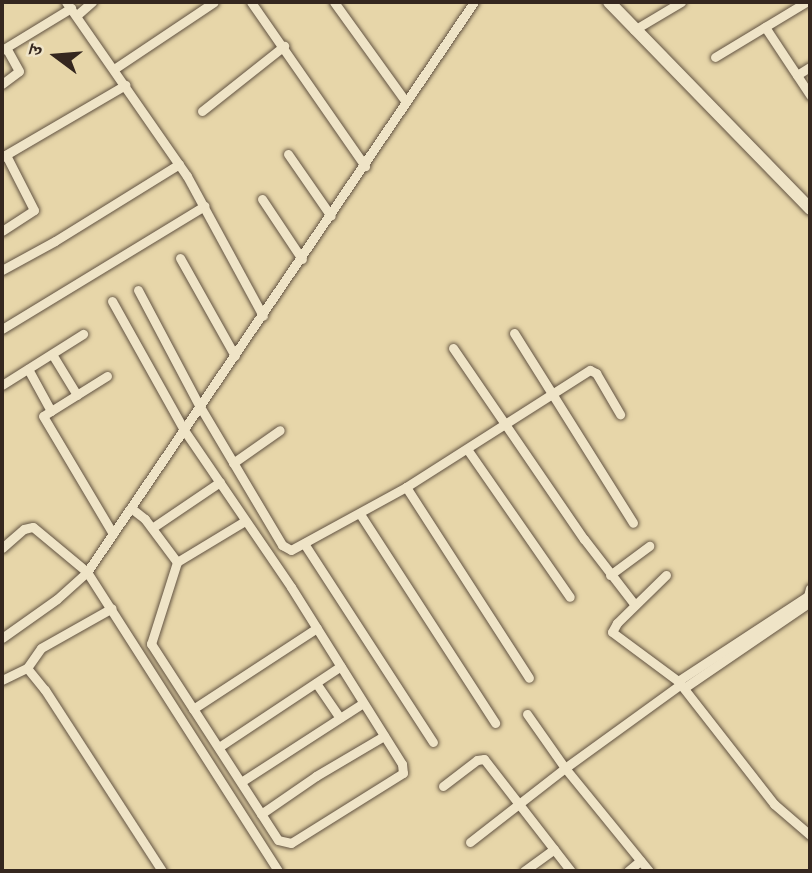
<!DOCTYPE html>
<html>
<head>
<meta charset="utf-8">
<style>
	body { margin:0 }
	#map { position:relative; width:812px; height:873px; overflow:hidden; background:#e7d6a9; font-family:"Libre Caslon Text","Noto Serif Devanagari",serif }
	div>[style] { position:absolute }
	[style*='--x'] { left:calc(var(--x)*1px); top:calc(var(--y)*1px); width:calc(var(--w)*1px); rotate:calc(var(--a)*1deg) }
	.roads { filter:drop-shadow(0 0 2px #625342) drop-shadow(0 0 2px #625342) }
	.street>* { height:9px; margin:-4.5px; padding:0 4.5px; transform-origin:4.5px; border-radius:4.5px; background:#efe4c7 }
	.secondary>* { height:12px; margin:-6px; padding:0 6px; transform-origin:6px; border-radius:6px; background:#efe4c7 }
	span { translate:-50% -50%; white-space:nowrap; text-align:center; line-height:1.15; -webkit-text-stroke:5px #efe4c7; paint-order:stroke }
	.frame { position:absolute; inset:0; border:4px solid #35271f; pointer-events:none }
	.north { position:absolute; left:21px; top:21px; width:70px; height:70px; -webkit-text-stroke:5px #efe4c7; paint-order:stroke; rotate:286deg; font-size:19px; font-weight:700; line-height:28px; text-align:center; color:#35271f }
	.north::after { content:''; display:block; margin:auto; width:24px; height:32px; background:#35271f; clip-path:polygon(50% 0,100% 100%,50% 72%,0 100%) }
</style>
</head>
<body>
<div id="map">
	<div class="roads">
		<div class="street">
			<div style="--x:66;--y:2;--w:212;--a:55.2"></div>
			<div style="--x:187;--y:176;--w:159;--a:61.5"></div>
			<div style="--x:251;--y:2;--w:200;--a:55.2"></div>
			<div style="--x:334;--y:2;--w:123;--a:54.2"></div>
			<div style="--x:77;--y:15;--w:20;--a:-41"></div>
			<div style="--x:765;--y:27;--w:82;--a:56.5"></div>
			<div style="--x:634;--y:30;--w:55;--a:-30.8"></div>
			<div style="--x:2;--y:50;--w:81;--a:-31.3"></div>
			<div style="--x:715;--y:57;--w:106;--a:-31.1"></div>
			<div style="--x:114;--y:69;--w:120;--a:-33.8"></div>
			<div style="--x:797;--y:75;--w:15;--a:-32"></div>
			<div style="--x:2;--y:84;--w:21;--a:-37"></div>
			<div style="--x:19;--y:71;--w:26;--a:-119"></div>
			<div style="--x:202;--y:111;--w:105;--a:-38.4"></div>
			<div style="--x:288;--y:154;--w:75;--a:55.3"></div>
			<div style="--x:2;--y:157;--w:143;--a:-30.3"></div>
			<div style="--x:262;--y:199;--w:72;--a:56.3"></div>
			<div style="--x:2;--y:231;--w:38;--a:-33"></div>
			<div style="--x:34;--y:210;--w:62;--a:-117"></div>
			<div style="--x:180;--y:258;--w:112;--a:60.7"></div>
			<div style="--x:2;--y:270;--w:60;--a:-28.7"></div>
			<div style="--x:55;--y:241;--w:146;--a:-31.8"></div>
			<div style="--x:138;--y:290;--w:130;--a:62.1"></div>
			<div style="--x:199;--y:405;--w:163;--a:59.3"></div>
			<div style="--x:282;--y:545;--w:10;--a:29"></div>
			<div style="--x:291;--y:550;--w:131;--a:-28.7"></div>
			<div style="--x:406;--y:487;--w:218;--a:-32.5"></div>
			<div style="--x:590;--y:370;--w:7;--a:27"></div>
			<div style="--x:596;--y:373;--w:48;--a:59.7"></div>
			<div style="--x:112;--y:301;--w:148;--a:60.8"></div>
			<div style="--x:184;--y:430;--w:190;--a:55.7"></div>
			<div style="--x:291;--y:587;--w:209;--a:57.9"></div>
			<div style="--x:402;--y:764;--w:9;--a:84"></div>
			<div style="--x:403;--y:773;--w:132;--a:148"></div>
			<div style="--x:291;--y:843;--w:13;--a:-167"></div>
			<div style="--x:278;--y:840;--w:234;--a:-122.9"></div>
			<div style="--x:151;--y:644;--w:86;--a:-72.4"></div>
			<div style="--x:177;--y:562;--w:54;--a:-126.7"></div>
			<div style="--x:145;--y:519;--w:18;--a:-142"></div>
			<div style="--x:2;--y:329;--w:237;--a:-31.3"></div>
			<div style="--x:514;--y:333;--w:224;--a:57.9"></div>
			<div style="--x:453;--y:348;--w:232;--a:55.6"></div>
			<div style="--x:584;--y:539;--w:83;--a:52.3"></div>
			<div style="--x:52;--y:354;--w:48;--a:58.6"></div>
			<div style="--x:28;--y:369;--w:48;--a:61.3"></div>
			<div style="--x:107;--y:376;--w:75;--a:148"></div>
			<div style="--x:43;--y:416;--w:137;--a:59.3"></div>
			<div style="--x:2;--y:385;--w:96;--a:-32.2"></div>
			<div style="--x:467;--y:449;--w:180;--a:55.2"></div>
			<div style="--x:233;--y:463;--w:57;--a:-35.1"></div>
			<div style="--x:406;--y:487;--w:227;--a:57.2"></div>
			<div style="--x:360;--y:514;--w:249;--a:57.1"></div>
			<div style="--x:152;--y:528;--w:82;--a:-34.1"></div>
			<div style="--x:305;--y:545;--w:235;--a:57"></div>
			<div style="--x:2;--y:548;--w:29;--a:-41"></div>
			<div style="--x:24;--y:529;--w:9;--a:-13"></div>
			<div style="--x:33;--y:527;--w:70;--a:39.8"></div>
			<div style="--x:87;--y:572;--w:355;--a:57.4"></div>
			<div style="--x:177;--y:562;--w:79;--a:-31.1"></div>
			<div style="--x:610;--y:575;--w:49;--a:-36.6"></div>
			<div style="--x:666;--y:575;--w:69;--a:135.6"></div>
			<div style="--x:617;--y:623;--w:10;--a:119"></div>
			<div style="--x:612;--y:632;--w:82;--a:36.6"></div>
			<div style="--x:678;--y:681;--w:156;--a:52"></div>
			<div style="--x:774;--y:804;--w:48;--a:40.7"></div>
			<div style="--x:2;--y:638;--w:67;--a:-35.3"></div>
			<div style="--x:57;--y:599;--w:40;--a:-42"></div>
			<div style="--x:87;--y:572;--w:689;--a:-55.83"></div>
			<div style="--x:27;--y:668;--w:24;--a:-55"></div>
			<div style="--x:41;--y:648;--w:81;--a:-29.4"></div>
			<div style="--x:2;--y:680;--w:28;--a:-26"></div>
			<div style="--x:27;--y:668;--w:28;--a:51"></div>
			<div style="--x:45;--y:690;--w:216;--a:57.1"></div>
			<div style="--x:678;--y:681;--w:155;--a:-33.2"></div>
			<div style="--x:316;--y:683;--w:42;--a:55.6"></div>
			<div style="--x:684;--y:688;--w:153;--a:-34.3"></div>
			<div style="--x:810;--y:602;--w:6;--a:-108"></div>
			<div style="--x:808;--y:596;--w:8;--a:-76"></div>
			<div style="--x:193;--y:709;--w:148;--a:-33.2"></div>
			<div style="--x:527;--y:714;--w:66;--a:54.9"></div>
			<div style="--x:565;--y:768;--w:133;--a:50.8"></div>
			<div style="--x:219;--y:747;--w:146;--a:-33.6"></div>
			<div style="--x:241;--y:782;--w:145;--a:-32.9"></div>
			<div style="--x:443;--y:786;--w:43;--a:-37.4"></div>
			<div style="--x:477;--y:760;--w:7;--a:-8"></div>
			<div style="--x:484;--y:759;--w:142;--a:52.2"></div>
			<div style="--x:261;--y:814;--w:67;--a:-34.6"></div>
			<div style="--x:316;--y:776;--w:79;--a:-30.5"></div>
			<div style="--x:470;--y:842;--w:120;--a:-37.9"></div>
			<div style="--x:565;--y:768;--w:143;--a:-35.9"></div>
			<div style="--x:524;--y:871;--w:37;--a:-36"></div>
			<div style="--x:628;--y:871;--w:16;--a:-40"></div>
		</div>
		<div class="secondary">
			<div style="--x:609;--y:2;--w:289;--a:45.8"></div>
		</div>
	</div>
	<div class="frame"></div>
	<div class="north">उ</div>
</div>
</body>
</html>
